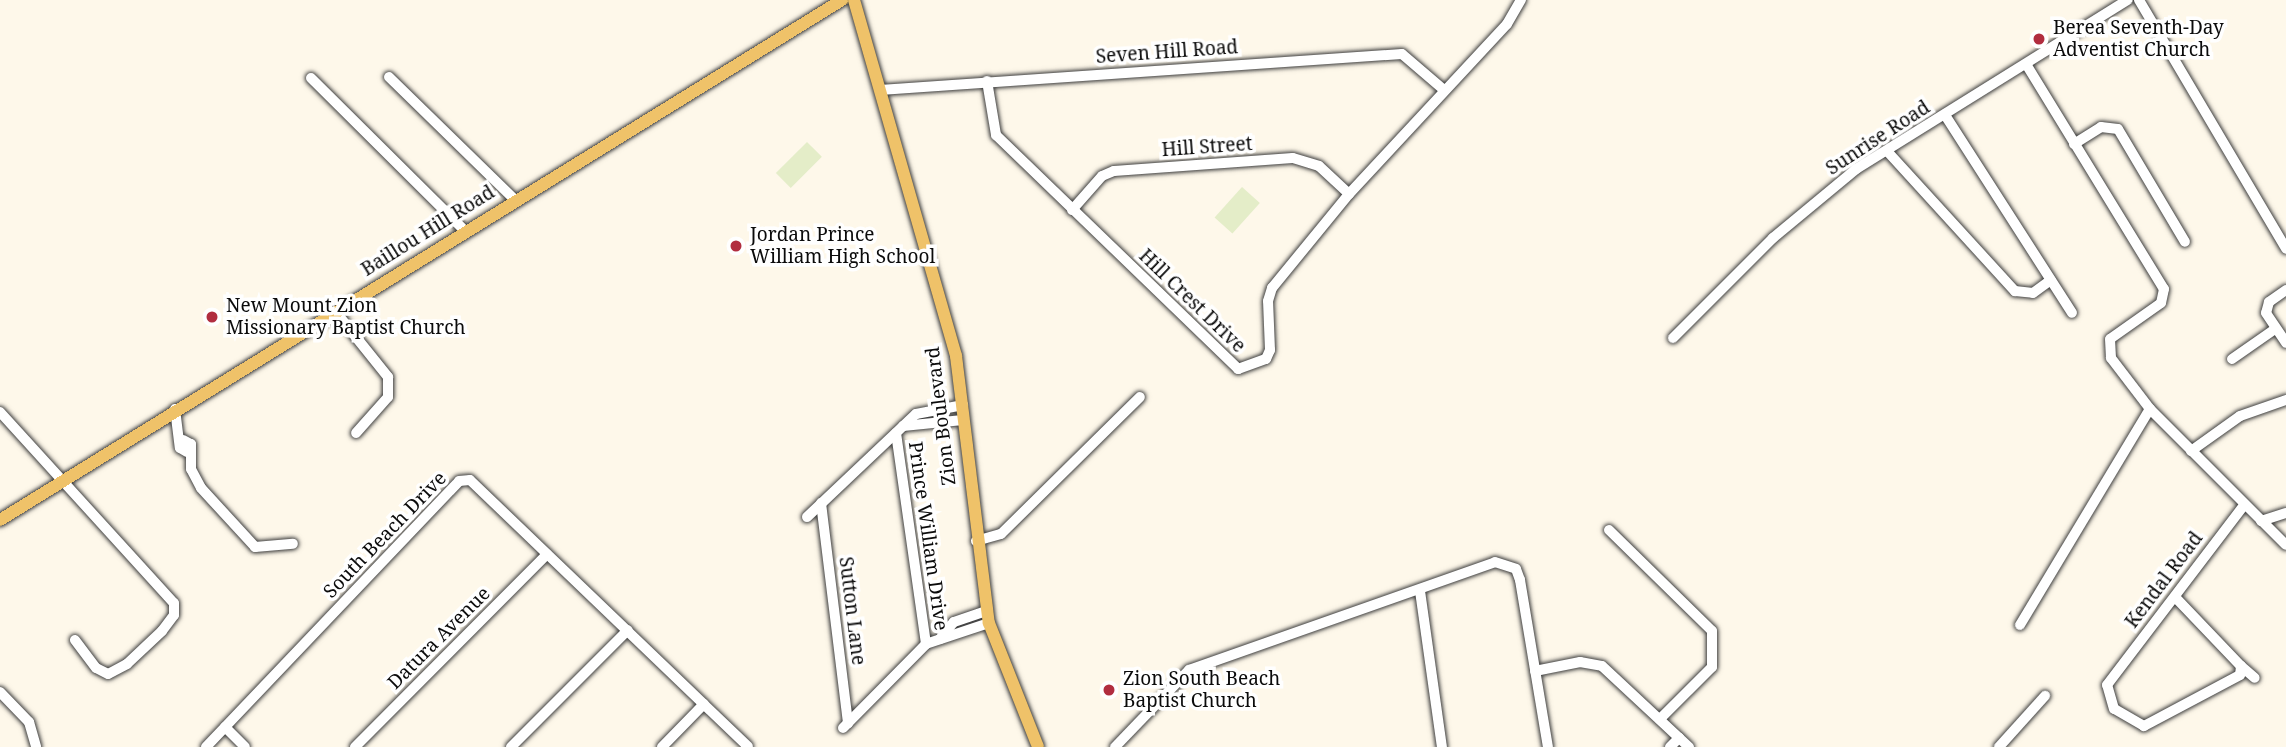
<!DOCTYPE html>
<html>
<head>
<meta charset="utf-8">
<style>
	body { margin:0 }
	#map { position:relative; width:2286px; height:747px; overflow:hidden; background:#fef8ea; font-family:"Noto Serif",serif }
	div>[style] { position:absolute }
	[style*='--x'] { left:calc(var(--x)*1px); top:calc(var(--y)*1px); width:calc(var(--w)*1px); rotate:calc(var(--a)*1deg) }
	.pitch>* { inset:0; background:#e4edc8; transform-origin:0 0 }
	.roads { filter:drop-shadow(0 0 2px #3e3e3e) drop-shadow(0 0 2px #3e3e3e) }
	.minor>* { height:10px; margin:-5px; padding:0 5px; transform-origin:5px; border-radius:5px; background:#fff }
	.major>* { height:12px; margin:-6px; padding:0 6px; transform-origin:6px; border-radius:6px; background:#efc269 }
	.dots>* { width:19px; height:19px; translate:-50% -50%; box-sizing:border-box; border:4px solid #fff; border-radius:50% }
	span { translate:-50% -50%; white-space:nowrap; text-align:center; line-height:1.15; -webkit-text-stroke:7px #fff; paint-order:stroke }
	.poi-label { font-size:19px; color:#0b0b0b }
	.left { translate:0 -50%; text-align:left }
	.street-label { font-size:19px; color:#0b0b0b }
</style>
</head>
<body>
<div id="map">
	<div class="pitch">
		<div style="left:807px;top:142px;width:21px;height:44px;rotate:45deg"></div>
		<div style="left:1242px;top:187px;width:24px;height:41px;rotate:42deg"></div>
	</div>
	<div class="roads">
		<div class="minor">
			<div style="--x:2139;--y:0;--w:289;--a:59.4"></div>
			<div style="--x:2026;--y:64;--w:264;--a:58.5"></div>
			<div style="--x:2164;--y:289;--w:14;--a:102"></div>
			<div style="--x:2161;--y:303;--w:62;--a:144.8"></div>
			<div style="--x:2110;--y:339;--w:19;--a:87"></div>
			<div style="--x:2111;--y:358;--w:64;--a:52.6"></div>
			<div style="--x:2150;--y:409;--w:192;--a:45"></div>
			<div style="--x:389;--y:77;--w:176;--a:44.3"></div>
			<div style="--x:311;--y:78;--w:217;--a:44.8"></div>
			<div style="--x:987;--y:81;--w:55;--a:80.5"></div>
			<div style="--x:996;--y:135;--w:337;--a:44"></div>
			<div style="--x:1238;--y:369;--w:30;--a:-20"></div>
			<div style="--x:1266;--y:359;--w:10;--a:-66"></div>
			<div style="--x:1270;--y:350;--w:49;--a:-92.3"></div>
			<div style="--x:1268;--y:301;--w:14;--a:-73"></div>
			<div style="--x:1272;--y:288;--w:122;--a:-50.7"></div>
			<div style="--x:1349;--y:194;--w:232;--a:-47.1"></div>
			<div style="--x:1507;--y:24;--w:28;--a:-60"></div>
			<div style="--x:880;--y:90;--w:523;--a:-3.95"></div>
			<div style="--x:1402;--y:54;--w:55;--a:40.6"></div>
			<div style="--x:1945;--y:115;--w:235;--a:57.3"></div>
			<div style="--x:2074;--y:144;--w:32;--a:-32"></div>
			<div style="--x:2101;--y:127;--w:17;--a:7"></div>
			<div style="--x:2118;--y:129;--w:131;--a:59.3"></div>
			<div style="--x:1887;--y:151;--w:190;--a:47.6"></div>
			<div style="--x:2015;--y:291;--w:18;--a:6"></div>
			<div style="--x:2033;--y:293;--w:22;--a:-36"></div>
			<div style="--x:1072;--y:210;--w:45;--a:-48.6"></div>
			<div style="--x:1102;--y:176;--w:13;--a:-23"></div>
			<div style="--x:1114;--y:171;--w:179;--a:-4.2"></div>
			<div style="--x:1293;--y:158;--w:27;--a:17"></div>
			<div style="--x:1319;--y:166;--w:41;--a:43"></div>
			<div style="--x:2286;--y:290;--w:21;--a:145"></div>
			<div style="--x:2269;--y:302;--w:11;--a:105"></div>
			<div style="--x:2266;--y:313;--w:36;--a:56"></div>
			<div style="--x:335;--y:311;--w:85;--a:51.2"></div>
			<div style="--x:388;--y:377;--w:20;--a:90"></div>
			<div style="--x:388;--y:397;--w:48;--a:131.6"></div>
			<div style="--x:1673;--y:338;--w:141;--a:-45"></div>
			<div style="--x:1773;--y:238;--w:108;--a:-39.7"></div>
			<div style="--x:1856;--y:169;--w:320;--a:-31.9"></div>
			<div style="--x:2232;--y:359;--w:52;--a:-34.9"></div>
			<div style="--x:175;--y:409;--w:39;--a:83"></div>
			<div style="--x:180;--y:448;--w:8;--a:30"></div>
			<div style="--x:0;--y:412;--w:258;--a:47.7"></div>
			<div style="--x:174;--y:603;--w:12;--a:90"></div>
			<div style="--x:174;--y:615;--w:20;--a:127"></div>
			<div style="--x:162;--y:631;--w:48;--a:136.7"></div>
			<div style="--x:127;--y:664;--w:21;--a:152"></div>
			<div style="--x:108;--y:674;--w:13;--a:-153"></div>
			<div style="--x:96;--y:668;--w:35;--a:-127"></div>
			<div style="--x:903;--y:426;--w:60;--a:-5.7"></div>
			<div style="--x:896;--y:433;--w:213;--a:81.9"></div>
			<div style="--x:183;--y:440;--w:9;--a:27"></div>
			<div style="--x:191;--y:444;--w:25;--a:90"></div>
			<div style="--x:191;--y:469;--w:21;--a:62"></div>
			<div style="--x:201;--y:488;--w:80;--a:47.5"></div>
			<div style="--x:255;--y:547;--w:38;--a:-5"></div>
			<div style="--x:2191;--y:451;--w:60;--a:-35.5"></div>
			<div style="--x:2240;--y:416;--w:49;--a:-19.2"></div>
			<div style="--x:821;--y:503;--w:222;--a:83"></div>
			<div style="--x:807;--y:517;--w:150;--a:-43.4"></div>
			<div style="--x:916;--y:414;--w:48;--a:-10.8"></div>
			<div style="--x:2261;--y:521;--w:26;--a:-18"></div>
			<div style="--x:1609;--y:530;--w:144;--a:44.4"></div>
			<div style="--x:1712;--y:631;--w:36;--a:90"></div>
			<div style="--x:1712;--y:667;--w:74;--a:135"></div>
			<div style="--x:976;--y:541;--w:26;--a:-16"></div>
			<div style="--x:1001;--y:534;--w:195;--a:-44.6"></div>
			<div style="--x:1420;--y:591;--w:158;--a:82"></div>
			<div style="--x:2175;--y:597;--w:95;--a:46.3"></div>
			<div style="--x:2241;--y:666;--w:9;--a:96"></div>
			<div style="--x:2240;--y:675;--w:109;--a:152"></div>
			<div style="--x:2144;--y:726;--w:34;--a:-150"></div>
			<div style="--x:2114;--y:709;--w:25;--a:-106"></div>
			<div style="--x:2107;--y:685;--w:226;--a:-52.7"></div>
			<div style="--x:2020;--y:625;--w:252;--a:-59"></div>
			<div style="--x:940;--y:639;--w:22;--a:-51"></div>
			<div style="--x:954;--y:622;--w:34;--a:-19"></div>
			<div style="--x:2241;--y:666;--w:18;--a:41"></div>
			<div style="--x:1535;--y:671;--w:46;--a:-11.3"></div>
			<div style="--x:1580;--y:662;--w:22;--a:10"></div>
			<div style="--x:1602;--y:666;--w:119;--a:43"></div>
			<div style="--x:0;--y:692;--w:42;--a:46"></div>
			<div style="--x:29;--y:722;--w:26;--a:74"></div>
			<div style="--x:225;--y:727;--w:28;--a:45"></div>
			<div style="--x:843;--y:728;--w:118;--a:-45.3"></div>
			<div style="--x:926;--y:644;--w:66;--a:-18.4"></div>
			<div style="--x:206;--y:747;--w:367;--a:-46.4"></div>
			<div style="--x:459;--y:481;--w:11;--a:-5"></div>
			<div style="--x:470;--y:480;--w:385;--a:43.8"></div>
			<div style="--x:355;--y:747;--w:272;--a:-45.1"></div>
			<div style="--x:511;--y:747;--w:165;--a:-45"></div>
			<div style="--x:662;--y:747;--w:60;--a:-45.7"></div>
			<div style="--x:1115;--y:747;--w:107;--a:-46.1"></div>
			<div style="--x:1189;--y:670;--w:324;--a:-19.4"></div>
			<div style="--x:1495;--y:562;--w:22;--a:18"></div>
			<div style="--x:1516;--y:569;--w:12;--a:70"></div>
			<div style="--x:1520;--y:580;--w:169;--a:80.5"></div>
			<div style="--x:1670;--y:747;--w:13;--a:-45"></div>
			<div style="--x:1999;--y:747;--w:69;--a:-48"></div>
		</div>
		<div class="major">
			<div style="--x:854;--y:0;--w:370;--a:74"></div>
			<div style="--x:956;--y:356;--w:269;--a:83"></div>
			<div style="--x:989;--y:623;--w:133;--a:68.4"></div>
			<div style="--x:0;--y:520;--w:990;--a:-31.7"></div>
		</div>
	</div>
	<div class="dots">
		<div style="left:2039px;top:39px;background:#b12d3f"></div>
		<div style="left:736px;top:246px;background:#b12d3f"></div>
		<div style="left:212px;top:317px;background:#b12d3f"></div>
		<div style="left:1109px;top:690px;background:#b12d3f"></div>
	</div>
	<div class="poi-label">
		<span class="left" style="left:2053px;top:39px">Berea Seventh-Day<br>Adventist Church</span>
		<span class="left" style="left:750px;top:246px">Jordan Prince<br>William High School</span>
		<span class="left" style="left:226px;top:317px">New Mount Zion<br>Missionary Baptist Church</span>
		<span class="left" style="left:1123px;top:690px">Zion South Beach<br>Baptist Church</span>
	</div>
	<div class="street-label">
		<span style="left:1167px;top:52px;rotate:-4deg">Seven Hill Road</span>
		<span style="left:1878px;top:138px;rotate:-33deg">Sunrise Road</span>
		<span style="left:1207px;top:147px;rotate:-4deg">Hill Street</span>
		<span style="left:428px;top:231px;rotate:-32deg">Baillou Hill Road</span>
		<span style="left:1192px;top:301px;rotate:44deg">Hill Crest Drive</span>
		<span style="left:941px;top:416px;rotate:-97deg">Zion Boulevard</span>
		<span style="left:385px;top:535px;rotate:-46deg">South Beach Drive</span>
		<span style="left:928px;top:536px;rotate:82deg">Prince William Drive</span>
		<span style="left:2164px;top:580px;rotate:-53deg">Kendal Road</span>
		<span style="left:852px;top:611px;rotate:83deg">Sutton Lane</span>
		<span style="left:439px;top:638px;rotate:-45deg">Datura Avenue</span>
	</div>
</div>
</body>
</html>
